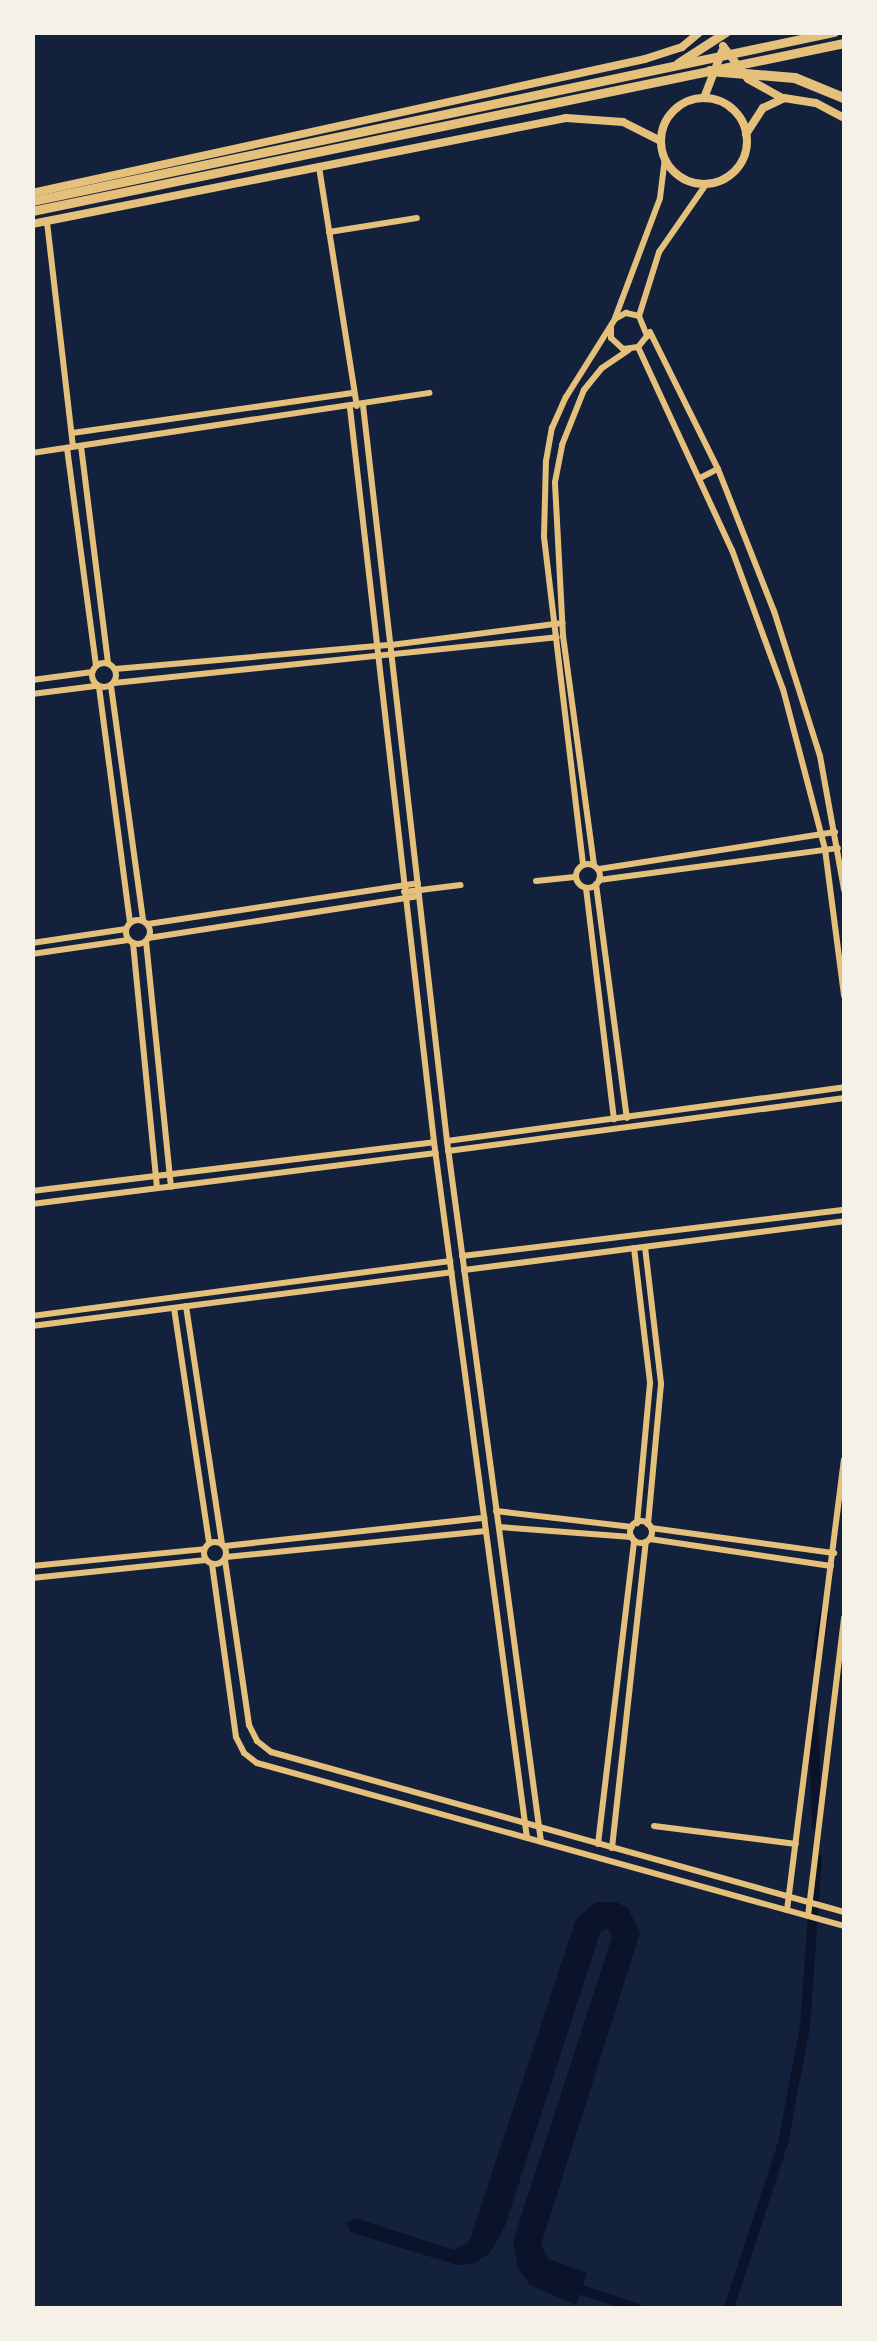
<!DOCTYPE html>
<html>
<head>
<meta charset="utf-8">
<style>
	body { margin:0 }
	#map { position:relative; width:877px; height:2341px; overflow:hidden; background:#14213d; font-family:Arial,sans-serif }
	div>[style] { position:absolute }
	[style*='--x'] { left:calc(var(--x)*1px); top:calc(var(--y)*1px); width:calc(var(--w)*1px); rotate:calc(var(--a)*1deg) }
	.water>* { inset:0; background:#0b132b }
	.canal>* { height:10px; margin:-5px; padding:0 5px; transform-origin:5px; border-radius:5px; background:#0b132b }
	.minor>* { height:6px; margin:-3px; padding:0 3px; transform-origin:3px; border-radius:3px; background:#e5c07b }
	.minor>.ring { margin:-3px; padding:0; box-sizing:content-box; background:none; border:6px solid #e5c07b; border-radius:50% }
	.tertiary>* { height:8px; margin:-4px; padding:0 4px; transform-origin:4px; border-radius:4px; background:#e5c07b }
	.tertiary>.ring { margin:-4px; padding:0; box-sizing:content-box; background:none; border:8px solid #e5c07b; border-radius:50% }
	.primary>* { height:9px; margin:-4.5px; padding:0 4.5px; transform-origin:4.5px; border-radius:4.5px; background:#e5c07b }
	.motorway>* { height:10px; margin:-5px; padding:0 5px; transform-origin:5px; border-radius:5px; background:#e5c07b }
	span { translate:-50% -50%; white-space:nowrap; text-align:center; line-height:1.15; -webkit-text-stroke:10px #f6f1e7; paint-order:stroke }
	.frame { position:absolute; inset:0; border:35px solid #f6f1e7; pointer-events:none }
</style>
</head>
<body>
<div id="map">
	<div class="water">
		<div style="clip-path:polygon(596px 1902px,616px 1902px,628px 1908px,640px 1933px,541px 2245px,549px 2259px,587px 2273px,576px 2305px,530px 2285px,518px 2268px,513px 2241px,612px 1937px,608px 1928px,600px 1933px,505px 2226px,490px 2253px,473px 2264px,457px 2265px,350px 2232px,347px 2223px,355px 2218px,454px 2250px,469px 2242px,576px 1919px)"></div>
	</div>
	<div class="canal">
		<div style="--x:817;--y:1657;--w:43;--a:-80.5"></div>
		<div style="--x:813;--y:1708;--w:118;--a:88.1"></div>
		<div style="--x:570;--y:2286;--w:70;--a:18.4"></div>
		<div style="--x:729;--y:2308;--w:174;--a:-71.9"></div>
		<div style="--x:783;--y:2143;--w:118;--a:-79.3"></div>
		<div style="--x:805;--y:2027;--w:169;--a:-85.9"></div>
	</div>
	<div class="minor">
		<div style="--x:319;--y:167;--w:242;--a:81"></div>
		<div style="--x:47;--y:222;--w:226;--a:83.4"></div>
		<div style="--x:329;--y:232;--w:89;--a:-9"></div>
		<div style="--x:639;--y:316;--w:67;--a:-72.6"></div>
		<div style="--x:659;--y:252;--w:84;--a:-55.2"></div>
		<div style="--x:615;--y:318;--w:128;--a:-69.4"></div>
		<div style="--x:660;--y:198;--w:40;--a:-82.9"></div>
		<div style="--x:650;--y:332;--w:153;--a:63.6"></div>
		<div style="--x:718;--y:469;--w:153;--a:68.5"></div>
		<div style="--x:774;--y:611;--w:152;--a:72.4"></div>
		<div style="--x:820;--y:756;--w:136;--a:79.8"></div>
		<div style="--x:638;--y:347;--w:224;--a:65.2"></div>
		<div style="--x:732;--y:550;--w:148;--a:69.9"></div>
		<div style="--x:783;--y:689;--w:165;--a:75.3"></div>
		<div style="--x:825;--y:849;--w:148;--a:82.6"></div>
		<div style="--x:363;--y:405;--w:741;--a:83.49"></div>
		<div style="--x:447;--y:1141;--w:707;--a:82.36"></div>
		<div style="--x:350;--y:408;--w:739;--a:83.47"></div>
		<div style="--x:434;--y:1142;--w:702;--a:82.39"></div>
		<div style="--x:72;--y:433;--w:285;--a:-8.1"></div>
		<div style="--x:81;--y:446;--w:219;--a:82.9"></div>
		<div style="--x:67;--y:448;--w:220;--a:82.4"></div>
		<div style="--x:32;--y:453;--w:402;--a:-8.6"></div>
		<div style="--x:700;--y:478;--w:20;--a:-27"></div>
		<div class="ring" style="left:92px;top:663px;width:18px;height:18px"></div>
		<div style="--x:115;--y:669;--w:277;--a:-5"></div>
		<div style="--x:391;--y:645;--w:173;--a:-7.3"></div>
		<div style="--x:32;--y:680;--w:61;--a:-7.6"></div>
		<div style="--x:114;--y:683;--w:445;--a:-5.9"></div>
		<div style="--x:111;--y:686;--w:236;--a:82.2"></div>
		<div style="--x:99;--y:687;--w:237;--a:82.5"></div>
		<div style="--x:32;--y:694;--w:64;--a:-7.1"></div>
		<div class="ring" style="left:576px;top:864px;width:18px;height:18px"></div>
		<div style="--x:583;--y:864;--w:330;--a:-96.8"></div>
		<div style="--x:544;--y:536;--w:75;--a:-88.5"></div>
		<div style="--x:546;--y:461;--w:34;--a:-80"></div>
		<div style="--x:552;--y:428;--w:34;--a:-66"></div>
		<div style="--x:566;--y:397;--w:92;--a:-57.9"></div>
		<div style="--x:615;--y:319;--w:13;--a:-29"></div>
		<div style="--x:626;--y:313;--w:13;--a:13"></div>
		<div style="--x:639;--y:316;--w:22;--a:68"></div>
		<div style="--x:647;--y:336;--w:14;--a:129"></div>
		<div style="--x:638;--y:347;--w:15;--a:172"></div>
		<div style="--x:623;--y:349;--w:16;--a:-137"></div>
		<div style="--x:611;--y:338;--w:11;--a:-90"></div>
		<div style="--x:594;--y:865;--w:231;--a:-97.7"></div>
		<div style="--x:563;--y:636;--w:154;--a:-93"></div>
		<div style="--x:555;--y:482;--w:38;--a:-79"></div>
		<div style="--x:562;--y:445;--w:59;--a:-68.2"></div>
		<div style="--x:584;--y:390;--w:28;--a:-51"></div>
		<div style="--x:602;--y:368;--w:32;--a:-34"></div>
		<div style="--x:599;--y:869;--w:239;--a:-8.9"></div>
		<div style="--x:599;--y:880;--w:241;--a:-7.6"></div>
		<div style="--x:536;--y:881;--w:39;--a:-6"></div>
		<div style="--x:596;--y:884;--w:236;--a:82.5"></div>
		<div style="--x:586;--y:888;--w:233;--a:83.1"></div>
		<div style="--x:404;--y:892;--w:57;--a:-7"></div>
		<div class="ring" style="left:126px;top:920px;width:18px;height:18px"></div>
		<div style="--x:148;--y:924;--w:273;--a:-8.6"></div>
		<div style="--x:148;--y:938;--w:274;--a:-8.8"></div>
		<div style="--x:146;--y:941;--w:247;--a:84.2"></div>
		<div style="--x:32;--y:943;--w:95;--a:-8.5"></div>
		<div style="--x:133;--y:943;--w:246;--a:84.4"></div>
		<div style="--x:32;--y:954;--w:97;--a:-8.3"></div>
		<div style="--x:447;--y:1141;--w:401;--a:-7.7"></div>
		<div style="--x:448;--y:1151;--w:400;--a:-7.6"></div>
		<div style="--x:32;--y:1191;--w:405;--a:-6.9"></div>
		<div style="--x:32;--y:1204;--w:407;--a:-7.2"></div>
		<div style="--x:645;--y:1247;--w:138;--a:83.3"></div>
		<div style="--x:661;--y:1384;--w:141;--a:95.3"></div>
		<div style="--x:634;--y:1248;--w:136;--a:83.2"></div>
		<div style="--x:650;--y:1383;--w:141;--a:95.3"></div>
		<div style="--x:462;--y:1256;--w:385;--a:-6.9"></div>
		<div style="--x:464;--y:1270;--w:383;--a:-7.3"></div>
		<div style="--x:186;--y:1306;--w:241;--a:81.4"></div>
		<div style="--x:174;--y:1308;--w:238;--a:81.5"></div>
		<div style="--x:32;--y:1316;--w:422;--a:-7.5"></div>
		<div style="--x:32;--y:1326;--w:423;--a:-7.3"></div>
		<div style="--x:496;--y:1511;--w:137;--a:6.7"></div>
		<div class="ring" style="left:630px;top:1521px;width:16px;height:16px"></div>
		<div style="--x:499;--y:1527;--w:133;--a:4.3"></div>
		<div style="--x:651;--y:1528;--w:185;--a:7.8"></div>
		<div style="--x:650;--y:1539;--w:183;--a:8.5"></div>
		<div class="ring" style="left:204px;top:1542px;width:16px;height:16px"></div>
		<div style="--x:225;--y:1546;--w:261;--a:-6.2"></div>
		<div style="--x:226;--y:1557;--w:261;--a:-5.7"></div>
		<div style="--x:225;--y:1560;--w:167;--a:81.7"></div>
		<div style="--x:249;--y:1725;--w:18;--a:63"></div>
		<div style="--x:257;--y:1741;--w:18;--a:38"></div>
		<div style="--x:271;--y:1752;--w:595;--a:15.6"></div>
		<div style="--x:212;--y:1564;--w:175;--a:82.1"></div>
		<div style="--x:236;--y:1737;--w:18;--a:63"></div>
		<div style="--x:244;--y:1753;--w:16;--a:38"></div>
		<div style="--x:257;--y:1763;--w:609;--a:15.52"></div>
		<div style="--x:32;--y:1566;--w:173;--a:-5.6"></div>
		<div style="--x:32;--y:1578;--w:175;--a:-5.9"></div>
		<div style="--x:654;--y:1826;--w:143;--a:7.2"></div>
		<div style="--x:598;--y:1844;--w:306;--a:-83.2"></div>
		<div style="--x:612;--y:1848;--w:308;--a:-83.7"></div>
		<div style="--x:787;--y:1910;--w:454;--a:-82.8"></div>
		<div style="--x:808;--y:1916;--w:301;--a:-83.1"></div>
	</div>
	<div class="tertiary">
		<div style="--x:723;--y:46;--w:41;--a:52.9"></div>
		<div style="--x:748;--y:79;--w:39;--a:29"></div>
		<div style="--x:704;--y:98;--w:50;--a:-69"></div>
		<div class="ring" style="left:661px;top:98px;width:78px;height:78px"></div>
		<div style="--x:746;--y:134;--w:31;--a:-57"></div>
		<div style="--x:763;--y:108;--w:23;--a:-25"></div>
		<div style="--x:784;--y:98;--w:32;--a:9"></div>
		<div style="--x:816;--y:103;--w:32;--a:28"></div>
		<div style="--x:32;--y:193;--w:627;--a:-12.33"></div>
		<div style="--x:645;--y:59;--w:39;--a:-18"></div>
		<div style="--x:682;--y:47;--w:23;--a:-40"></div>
		<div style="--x:32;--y:224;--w:544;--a:-11.23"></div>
		<div style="--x:566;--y:118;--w:57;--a:4"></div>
		<div style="--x:623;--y:122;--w:42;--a:26.6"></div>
	</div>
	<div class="primary">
		<div style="--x:678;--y:63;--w:57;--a:-32.9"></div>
		<div style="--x:32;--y:201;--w:820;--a:-11.9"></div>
		<div style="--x:32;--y:211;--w:829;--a:-11.69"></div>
	</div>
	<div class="motorway">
		<div style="--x:710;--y:71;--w:85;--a:4.7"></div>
		<div style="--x:795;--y:78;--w:53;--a:22.2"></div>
	</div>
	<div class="frame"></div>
</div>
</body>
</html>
